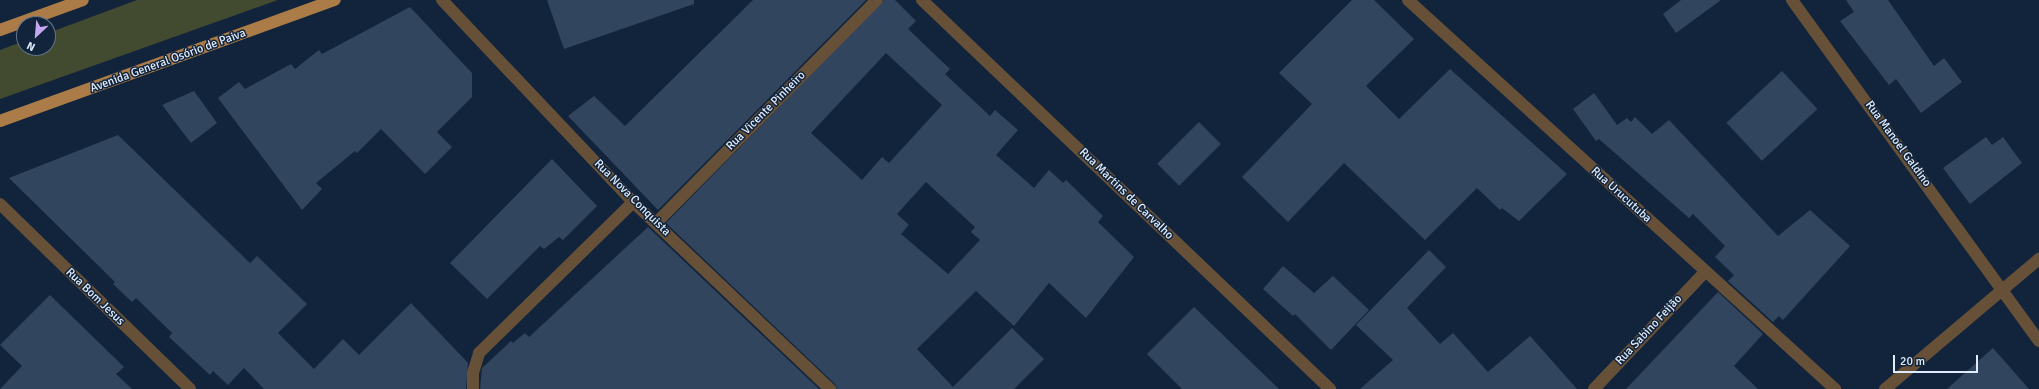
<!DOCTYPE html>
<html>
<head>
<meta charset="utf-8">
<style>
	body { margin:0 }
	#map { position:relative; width:2039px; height:389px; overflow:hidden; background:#12243b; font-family:Signika,sans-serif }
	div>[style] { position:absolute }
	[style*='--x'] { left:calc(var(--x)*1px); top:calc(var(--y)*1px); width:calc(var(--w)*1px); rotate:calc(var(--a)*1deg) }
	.green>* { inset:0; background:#424a30 }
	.building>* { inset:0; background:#32455e; transform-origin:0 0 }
	.lane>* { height:12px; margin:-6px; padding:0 6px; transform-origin:6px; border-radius:6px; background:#675038 }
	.street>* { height:12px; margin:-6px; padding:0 6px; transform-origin:6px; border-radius:6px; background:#675038 }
	.primary>* { height:12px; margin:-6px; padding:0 6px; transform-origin:6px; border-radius:6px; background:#ab7b48 }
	span { translate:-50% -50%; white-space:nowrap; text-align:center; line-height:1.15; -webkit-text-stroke:3px #12243b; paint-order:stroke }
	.street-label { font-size:12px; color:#e0ecfb }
	.north { position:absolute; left:16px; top:16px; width:40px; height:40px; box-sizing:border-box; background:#12243b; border:1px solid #647488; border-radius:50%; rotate:206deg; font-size:11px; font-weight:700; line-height:16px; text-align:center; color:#e0ecfb }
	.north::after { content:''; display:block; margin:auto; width:14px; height:18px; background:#c5a6f0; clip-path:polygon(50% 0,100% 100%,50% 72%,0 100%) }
	.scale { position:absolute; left:1893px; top:355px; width:85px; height:18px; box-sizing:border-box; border:2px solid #e0ecfb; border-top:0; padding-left:5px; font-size:12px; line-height:14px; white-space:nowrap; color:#e0ecfb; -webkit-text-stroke:3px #12243b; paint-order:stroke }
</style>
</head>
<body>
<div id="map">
	<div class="green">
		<div style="clip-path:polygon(137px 0,278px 0,0 99px,0 50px,24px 41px,24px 48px,48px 48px,48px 33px)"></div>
	</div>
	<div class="building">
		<div style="clip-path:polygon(547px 0,694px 0,694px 4px,564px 49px)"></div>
		<div style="clip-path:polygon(753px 0,866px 0,658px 210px,568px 116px,594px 96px,625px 126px)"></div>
		<div style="clip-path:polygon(evenodd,884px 0,895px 0,916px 21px,908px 29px,950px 69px,945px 74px,990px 116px,995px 110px,1018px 130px,996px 155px,1034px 188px,1049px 170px,1063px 183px,1066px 180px,1103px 216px,1098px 222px,1134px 257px,1086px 318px,1049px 283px,1014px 326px,976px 291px,917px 349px,953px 387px,1012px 328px,1044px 359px,1014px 389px,837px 389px,835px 384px,666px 223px,884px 0,886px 53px,942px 105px,889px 163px,882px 157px,862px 180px,811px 133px,886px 53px,884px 0,926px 182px,975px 227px,971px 232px,980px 240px,948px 274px,901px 234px,909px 225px,897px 214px,926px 182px)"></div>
		<div style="clip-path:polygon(1352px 0,1374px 0,1414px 39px,1366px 86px,1399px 119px,1450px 69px,1567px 174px,1519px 221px,1502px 208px,1500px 210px,1477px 188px,1425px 240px,1344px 163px,1288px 222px,1242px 177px,1312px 104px,1279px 73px)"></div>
		<div style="clip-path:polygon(1681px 0,1721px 0,1676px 33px,1663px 14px)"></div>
		<div style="clip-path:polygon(1846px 0,1888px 0,1934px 66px,1944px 58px,1962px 82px,1921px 113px,1896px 79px,1889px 85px,1840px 21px,1854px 12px)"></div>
		<div style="clip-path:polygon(410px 7px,472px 73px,472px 97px,437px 132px,452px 147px,425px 174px,381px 129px,357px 153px,355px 151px,316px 183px,322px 189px,302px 210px,218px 98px,239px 82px,245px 89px,291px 64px,295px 69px,319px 50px,322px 54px)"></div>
		<div style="left:1782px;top:71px;width:52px;height:76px;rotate:47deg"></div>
		<div style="clip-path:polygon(194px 91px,217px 123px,191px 143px,162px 105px)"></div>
		<div style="clip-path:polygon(1594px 93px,1617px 125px,1627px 118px,1631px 122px,1635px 117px,1652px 134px,1669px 120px,1778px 236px,1810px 210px,1850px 246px,1783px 320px,1779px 316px,1773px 322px,1728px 281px,1734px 275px,1715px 257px,1725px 246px,1693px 214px,1689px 218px,1599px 139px,1596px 141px,1573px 109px)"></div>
		<div style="left:1199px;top:122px;width:31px;height:59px;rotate:45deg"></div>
		<div style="clip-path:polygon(118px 135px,250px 263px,257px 256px,307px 304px,278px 333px,314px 369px,343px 339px,359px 355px,411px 303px,468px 363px,466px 389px,264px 389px,244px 368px,228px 385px,213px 371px,210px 375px,169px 337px,172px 333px,136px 298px,132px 302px,113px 284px,115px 282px,9px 178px)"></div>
		<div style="clip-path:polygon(1986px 137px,1992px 145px,2003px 137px,2022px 163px,1970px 204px,1943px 168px)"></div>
		<div style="clip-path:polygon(552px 159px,597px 206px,563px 240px,559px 237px,544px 249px,540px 246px,487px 299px,450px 263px)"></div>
		<div style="clip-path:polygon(648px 227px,819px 389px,480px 389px,482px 368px,511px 341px,513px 343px,525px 333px,529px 337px)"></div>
		<div style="clip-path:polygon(1429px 250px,1446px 267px,1407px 308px,1440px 344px,1453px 333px,1488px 372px,1530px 336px,1577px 389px,1360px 389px,1393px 360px,1356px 325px)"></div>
		<div style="clip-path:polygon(1283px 266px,1314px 293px,1333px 276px,1369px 310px,1331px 350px,1295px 314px,1293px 316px,1263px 289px)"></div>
		<div style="clip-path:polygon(1718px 292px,1763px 334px,1734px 366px,1758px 389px,1626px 389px)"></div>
		<div style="clip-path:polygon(50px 295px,124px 367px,116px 374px,132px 389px,0 389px,22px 366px,0 345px)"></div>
		<div style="clip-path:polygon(1194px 307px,1279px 389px,1182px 389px,1147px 354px)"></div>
		<div style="clip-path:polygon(1993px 348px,2029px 389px,1947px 389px)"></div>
	</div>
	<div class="lane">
		<div style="--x:473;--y:389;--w:16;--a:-90"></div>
		<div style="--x:473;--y:373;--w:21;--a:-73"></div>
	</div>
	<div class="street">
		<div style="--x:442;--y:0;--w:278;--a:46.6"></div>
		<div style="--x:633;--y:202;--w:272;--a:43.5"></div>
		<div style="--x:922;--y:0;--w:564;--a:43.63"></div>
		<div style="--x:1408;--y:0;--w:578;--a:42.33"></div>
		<div style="--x:1792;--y:0;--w:421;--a:54.1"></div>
		<div style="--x:0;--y:204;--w:265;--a:44.2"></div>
		<div style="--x:656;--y:223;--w:314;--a:-45.3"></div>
		<div style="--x:479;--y:353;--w:216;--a:-44.4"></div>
		<div style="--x:1594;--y:389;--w:161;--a:-46.5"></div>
		<div style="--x:1885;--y:389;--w:202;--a:-40.2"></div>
	</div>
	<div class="primary">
		<div style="--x:0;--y:30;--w:88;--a:-19.9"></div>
		<div style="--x:0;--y:121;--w:356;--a:-19.9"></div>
	</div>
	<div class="street-label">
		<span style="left:168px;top:61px;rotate:-20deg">Avenida General Osório de Paiva</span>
		<span style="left:766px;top:111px;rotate:-45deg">Rua Vicente Pinheiro</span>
		<span style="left:1898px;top:144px;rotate:54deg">Rua Manoel Galdino</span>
		<span style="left:1126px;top:194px;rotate:44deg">Rua Martins de Carvalho</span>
		<span style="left:1621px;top:195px;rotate:42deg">Rua Urucutuba</span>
		<span style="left:632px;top:198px;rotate:45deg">Rua Nova Conquista</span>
		<span style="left:95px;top:297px;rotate:44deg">Rua Bom Jesus</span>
		<span style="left:1649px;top:330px;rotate:-47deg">Rua Sabino Feijão</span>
	</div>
	<div class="north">N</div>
	<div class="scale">20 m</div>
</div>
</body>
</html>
